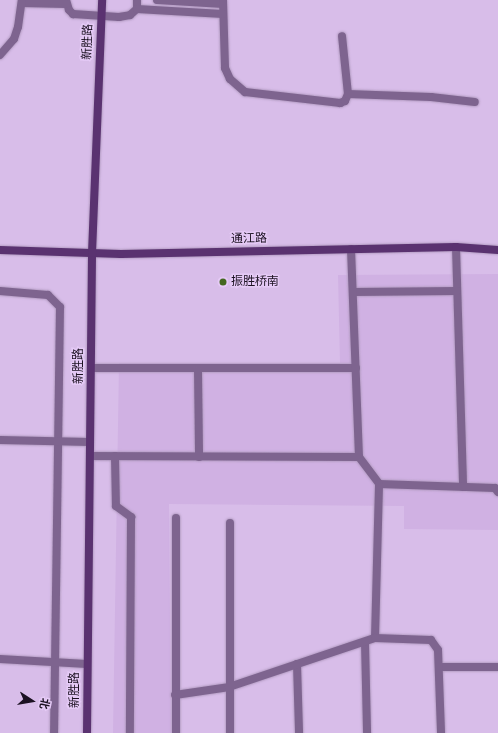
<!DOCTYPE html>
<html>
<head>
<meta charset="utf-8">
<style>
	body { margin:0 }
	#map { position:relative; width:498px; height:733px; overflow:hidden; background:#d8bde9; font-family:"Varela Round","Noto Sans SC",sans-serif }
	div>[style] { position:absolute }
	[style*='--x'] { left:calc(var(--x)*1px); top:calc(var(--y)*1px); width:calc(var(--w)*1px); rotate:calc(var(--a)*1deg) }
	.built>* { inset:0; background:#d0b1e3 }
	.roads { filter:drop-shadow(0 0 1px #b29bc1) drop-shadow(0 0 1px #b29bc1) }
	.lane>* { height:8px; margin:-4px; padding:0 4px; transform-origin:4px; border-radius:4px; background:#7e648f }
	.street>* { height:8px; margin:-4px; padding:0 4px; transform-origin:4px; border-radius:4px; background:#7e648f }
	.secondary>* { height:8px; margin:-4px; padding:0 4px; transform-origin:4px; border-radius:4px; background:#5a3270 }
	.dots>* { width:11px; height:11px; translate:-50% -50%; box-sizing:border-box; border:2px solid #e5caf6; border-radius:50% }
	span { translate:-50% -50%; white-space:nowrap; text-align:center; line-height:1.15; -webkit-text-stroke:3px #e5caf6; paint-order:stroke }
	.street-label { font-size:12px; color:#1c1222 }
	.poi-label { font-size:12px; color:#1c1222 }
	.left { translate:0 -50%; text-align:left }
	.north { position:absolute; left:12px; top:681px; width:40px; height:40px; -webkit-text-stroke:3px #e5caf6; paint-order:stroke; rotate:102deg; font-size:11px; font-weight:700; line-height:16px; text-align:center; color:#1c1222 }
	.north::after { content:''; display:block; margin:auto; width:14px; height:18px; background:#1c1222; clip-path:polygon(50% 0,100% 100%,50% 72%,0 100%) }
</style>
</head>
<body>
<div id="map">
	<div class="built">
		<div style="clip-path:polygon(498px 274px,498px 530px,404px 529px,404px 506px,169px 504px,171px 733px,113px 733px,119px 363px,340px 363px,338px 275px)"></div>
	</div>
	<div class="roads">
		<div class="lane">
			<div style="--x:456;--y:247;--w:240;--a:88.3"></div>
			<div style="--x:0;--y:291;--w:48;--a:4.8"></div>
			<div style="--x:48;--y:295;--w:17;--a:45"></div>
			<div style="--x:60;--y:307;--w:426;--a:90.8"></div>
			<div style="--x:353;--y:292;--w:104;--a:-0.6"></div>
			<div style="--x:91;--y:368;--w:265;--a:0"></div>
			<div style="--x:198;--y:370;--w:87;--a:89.3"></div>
			<div style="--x:0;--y:440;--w:90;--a:1.3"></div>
			<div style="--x:115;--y:456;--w:50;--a:88.9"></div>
			<div style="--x:116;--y:506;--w:19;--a:36"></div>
			<div style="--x:131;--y:517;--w:216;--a:90.3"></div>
			<div style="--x:0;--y:659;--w:87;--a:3.3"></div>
		</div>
		<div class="street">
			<div style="--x:66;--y:0;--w:10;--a:73"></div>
			<div style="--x:69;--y:10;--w:6;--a:45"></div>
			<div style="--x:73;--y:14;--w:46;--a:3.7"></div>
			<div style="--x:119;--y:17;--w:11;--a:-10"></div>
			<div style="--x:130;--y:15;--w:9;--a:-41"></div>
			<div style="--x:137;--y:9;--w:9;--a:-90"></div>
			<div style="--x:157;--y:0;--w:66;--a:3.5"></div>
			<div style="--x:223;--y:0;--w:68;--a:88.3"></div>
			<div style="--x:225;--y:68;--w:12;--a:66"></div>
			<div style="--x:230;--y:79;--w:20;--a:41"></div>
			<div style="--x:245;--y:92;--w:96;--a:6.6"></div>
			<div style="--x:340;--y:103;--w:5;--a:-22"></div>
			<div style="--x:345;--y:101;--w:8;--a:-67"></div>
			<div style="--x:348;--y:94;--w:58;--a:-95.9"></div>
			<div style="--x:22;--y:3;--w:44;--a:1.3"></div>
			<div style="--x:137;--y:9;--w:86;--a:3.3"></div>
			<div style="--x:0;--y:55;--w:21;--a:-49"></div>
			<div style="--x:14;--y:39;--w:13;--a:-72"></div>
			<div style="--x:18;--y:27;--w:27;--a:-82"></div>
			<div style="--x:348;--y:94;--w:83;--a:2.1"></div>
			<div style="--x:431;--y:97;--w:44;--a:6.5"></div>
			<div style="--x:351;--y:249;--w:208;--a:87.8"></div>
			<div style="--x:359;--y:457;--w:34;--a:53"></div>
			<div style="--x:379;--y:484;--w:116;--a:2"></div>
			<div style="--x:495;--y:488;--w:5;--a:53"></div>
			<div style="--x:90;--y:456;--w:269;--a:0.2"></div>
			<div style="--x:176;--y:518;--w:215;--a:90"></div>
			<div style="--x:375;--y:638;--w:154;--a:-88.5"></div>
			<div style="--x:365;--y:642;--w:91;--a:88.7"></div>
			<div style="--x:297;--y:664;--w:69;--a:88.3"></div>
			<div style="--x:439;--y:667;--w:59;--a:0"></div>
			<div style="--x:175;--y:695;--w:55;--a:-8.4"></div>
			<div style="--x:229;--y:687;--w:154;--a:-18.6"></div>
			<div style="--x:375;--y:638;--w:56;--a:2"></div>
			<div style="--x:431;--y:640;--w:12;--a:55"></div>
			<div style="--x:438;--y:650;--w:83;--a:87.9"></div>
			<div style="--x:230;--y:733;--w:210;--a:-90"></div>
		</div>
		<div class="secondary">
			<div style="--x:0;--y:250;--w:121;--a:1.9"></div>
			<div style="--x:121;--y:254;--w:335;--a:-1.2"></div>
			<div style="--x:456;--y:247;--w:42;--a:4.1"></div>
			<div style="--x:87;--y:733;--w:480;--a:-89.4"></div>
			<div style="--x:92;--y:253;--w:253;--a:-87.7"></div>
		</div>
	</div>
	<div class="dots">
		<div style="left:223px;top:282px;background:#43671f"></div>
	</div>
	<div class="street-label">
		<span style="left:88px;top:42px;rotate:-88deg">新胜路</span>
		<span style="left:249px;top:239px;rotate:-1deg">通江路</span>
		<span style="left:79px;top:366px;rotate:-90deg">新胜路</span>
		<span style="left:75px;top:690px;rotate:-90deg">新胜路</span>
	</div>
	<div class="poi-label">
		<span class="left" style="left:231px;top:282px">振胜桥南</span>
	</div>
	<div class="north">北</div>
</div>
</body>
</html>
